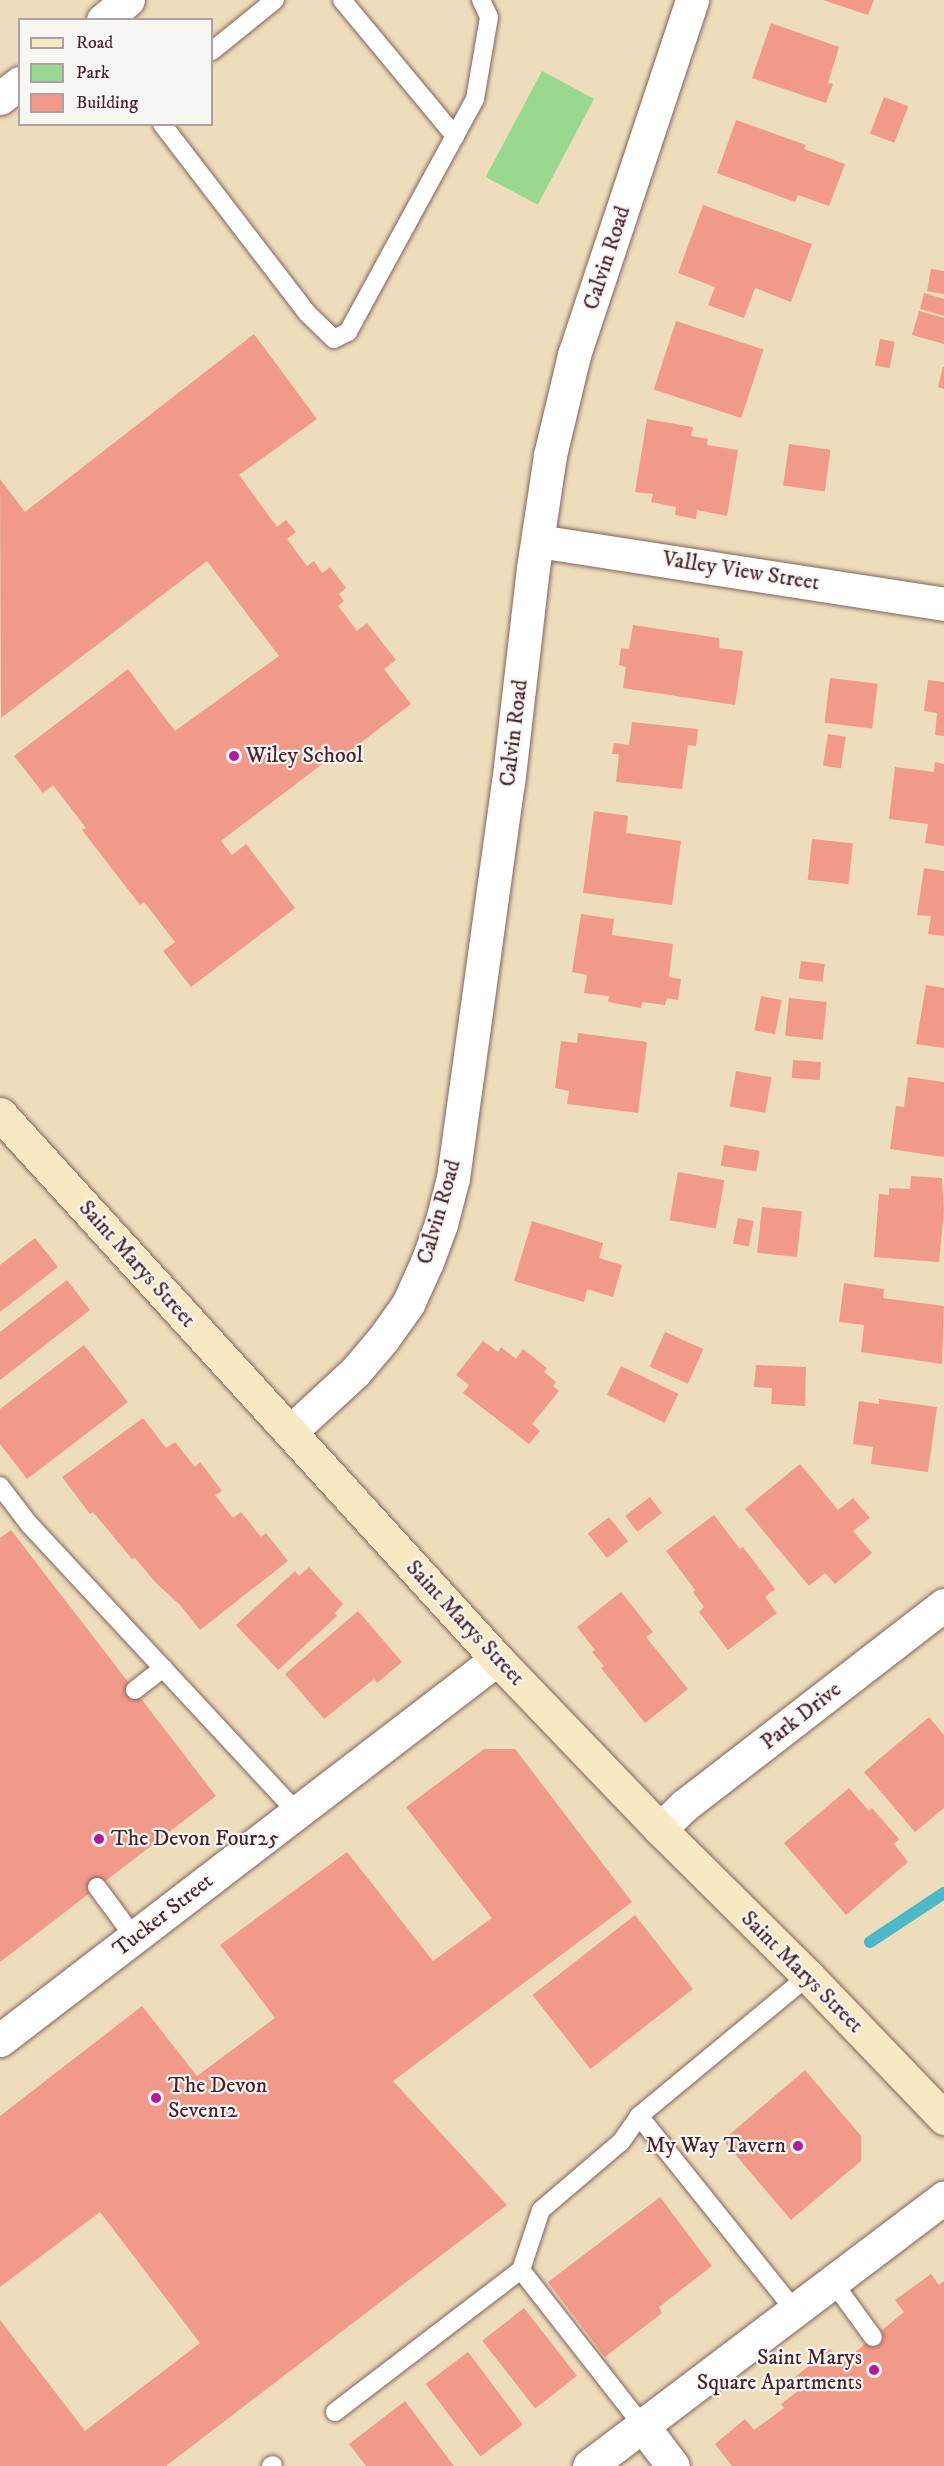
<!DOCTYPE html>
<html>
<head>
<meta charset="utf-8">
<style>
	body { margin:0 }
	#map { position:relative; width:944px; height:2466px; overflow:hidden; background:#edb; font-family:"IM FELL DW Pica",serif }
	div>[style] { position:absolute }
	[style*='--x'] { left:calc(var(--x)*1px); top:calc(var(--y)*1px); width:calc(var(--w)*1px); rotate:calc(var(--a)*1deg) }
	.green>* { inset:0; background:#98d98f; transform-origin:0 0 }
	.stream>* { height:12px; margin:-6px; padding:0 6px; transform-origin:6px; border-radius:6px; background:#4cb8c8 }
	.building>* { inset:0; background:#f29a89; transform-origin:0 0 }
	.roads { filter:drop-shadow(0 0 2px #83625d) drop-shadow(0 0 2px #83625d) }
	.service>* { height:18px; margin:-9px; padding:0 9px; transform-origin:9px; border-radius:9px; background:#fff }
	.minor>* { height:33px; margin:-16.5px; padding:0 16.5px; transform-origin:16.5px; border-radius:16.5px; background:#fff }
	.secondary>* { height:33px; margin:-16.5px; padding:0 16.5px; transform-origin:16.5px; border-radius:16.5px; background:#f7e9c3 }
	.dots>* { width:16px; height:16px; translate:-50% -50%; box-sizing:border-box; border:3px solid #f6f6f2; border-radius:50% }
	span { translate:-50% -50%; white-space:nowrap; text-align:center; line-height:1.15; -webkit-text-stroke:4.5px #f6f6f2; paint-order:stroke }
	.street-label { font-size:22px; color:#4a1f2b }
	.poi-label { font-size:22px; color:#4a1f2b }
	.left { translate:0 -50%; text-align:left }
	.right { translate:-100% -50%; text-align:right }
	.legend { position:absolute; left:18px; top:18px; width:195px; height:108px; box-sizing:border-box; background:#f6f6f2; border:2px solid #b1a0a2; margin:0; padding:8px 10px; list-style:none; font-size:18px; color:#4a1f2b }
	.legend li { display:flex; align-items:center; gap:12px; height:30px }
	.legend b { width:30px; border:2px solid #b1a0a2 }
</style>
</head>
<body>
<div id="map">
	<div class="green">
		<div style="left:542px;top:71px;width:59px;height:120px;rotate:28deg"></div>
	</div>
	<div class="stream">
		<div style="--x:870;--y:1942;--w:89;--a:-33.5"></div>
	</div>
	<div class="building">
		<div style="clip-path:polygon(823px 0,874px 0,868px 15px)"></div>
		<div style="clip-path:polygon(771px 23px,839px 47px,828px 83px,833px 84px,826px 103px,752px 78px)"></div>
		<div style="left:884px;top:97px;width:26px;height:39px;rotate:21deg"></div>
		<div style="clip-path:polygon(736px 120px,806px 145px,804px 149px,845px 164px,829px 206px,798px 195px,795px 202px,717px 173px)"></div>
		<div style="clip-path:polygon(703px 205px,812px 244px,791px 302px,755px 288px,744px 318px,708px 305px,715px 287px,678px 273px)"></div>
		<div style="clip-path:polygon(931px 269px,944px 271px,944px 294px,927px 291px)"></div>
		<div style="clip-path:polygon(924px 293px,944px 299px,944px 316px,920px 309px)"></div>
		<div style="clip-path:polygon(919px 311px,944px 318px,944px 344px,912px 335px)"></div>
		<div style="left:676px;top:321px;width:92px;height:72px;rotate:18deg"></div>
		<div style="clip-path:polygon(254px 334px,317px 419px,239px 475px,277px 527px,286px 520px,296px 532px,287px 539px,307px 566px,314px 561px,322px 573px,330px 567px,346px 588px,339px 594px,344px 601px,338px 606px,357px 631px,367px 623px,396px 660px,384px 669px,411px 704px,337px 761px,334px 755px,221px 841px,232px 855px,246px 844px,295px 908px,191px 987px,163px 951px,175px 942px,144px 902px,140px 905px,82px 830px,86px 828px,53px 785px,43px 793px,14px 756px,128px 669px,175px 731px,279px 656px,207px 561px,1px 718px,0 479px,25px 512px)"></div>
		<div style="left:880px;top:339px;width:15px;height:27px;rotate:11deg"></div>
		<div style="clip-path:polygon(943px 367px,944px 367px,944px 389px,938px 387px)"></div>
		<div style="clip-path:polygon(647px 419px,693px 427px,691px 436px,708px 439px,707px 445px,738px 450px,727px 516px,697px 510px,696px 519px,675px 515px,676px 507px,651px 502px,653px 494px,635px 492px)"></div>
		<div style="left:789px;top:444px;width:42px;height:42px;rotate:8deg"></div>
		<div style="clip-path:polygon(633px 625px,719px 638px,719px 648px,743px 651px,735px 705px,623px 688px,626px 667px,619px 665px,621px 648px,629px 649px)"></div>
		<div style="left:830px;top:678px;width:48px;height:45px;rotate:7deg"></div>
		<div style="clip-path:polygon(928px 680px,944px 682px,944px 736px,935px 735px,937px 713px,924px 711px)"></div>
		<div style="clip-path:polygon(632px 722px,698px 729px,696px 746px,688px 745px,682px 789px,616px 782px,619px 754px,612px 754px,614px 743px,629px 745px)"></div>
		<div style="left:828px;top:734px;width:18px;height:32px;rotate:9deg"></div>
		<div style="clip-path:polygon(935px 762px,944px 764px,944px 846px,925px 843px,928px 824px,889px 819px,895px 767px,934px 772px)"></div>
		<div style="clip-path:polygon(594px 811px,628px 816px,626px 833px,681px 841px,672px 905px,583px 893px)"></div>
		<div style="left:812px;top:839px;width:41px;height:41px;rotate:6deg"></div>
		<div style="clip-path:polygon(924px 868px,944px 871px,944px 936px,928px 934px,931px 916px,917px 915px)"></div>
		<div style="clip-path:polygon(581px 914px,614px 919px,612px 935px,673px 944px,669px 977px,681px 979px,678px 1000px,667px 998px,665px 1005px,642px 1002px,641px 1008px,608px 1002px,609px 996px,584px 993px,587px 975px,572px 972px)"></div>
		<div style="left:801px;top:961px;width:24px;height:18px;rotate:7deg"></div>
		<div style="clip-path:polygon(926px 985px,944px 988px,944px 1048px,916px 1044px)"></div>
		<div style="left:761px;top:996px;width:21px;height:35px;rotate:11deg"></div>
		<div style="left:789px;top:998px;width:38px;height:38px;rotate:6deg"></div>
		<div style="clip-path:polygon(578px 1033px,647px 1042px,638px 1113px,567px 1104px,569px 1091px,555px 1088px,561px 1041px,577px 1043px)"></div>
		<div style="left:793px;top:1060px;width:28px;height:18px;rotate:4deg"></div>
		<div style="left:736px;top:1071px;width:36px;height:36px;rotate:10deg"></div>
		<div style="clip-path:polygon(908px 1077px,944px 1082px,944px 1157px,890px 1149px,896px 1106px,904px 1107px)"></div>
		<div style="left:724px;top:1145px;width:36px;height:21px;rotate:9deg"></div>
		<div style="left:678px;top:1172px;width:47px;height:49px;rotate:10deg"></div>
		<div style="clip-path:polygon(911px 1176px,942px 1178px,944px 1211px,939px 1262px,874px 1257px,879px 1194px,889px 1195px,889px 1188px,910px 1189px)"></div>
		<div style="left:762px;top:1207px;width:40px;height:46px;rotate:6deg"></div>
		<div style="left:738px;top:1218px;width:16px;height:26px;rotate:11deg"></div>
		<div style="clip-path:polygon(532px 1221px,603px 1243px,599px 1258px,622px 1265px,613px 1297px,587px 1289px,584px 1302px,514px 1281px)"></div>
		<div style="clip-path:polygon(35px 1238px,58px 1267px,0 1312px,0 1265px)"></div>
		<div style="clip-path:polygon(67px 1280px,90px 1310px,0 1380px,0 1332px)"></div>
		<div style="clip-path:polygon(844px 1283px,884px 1289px,883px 1298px,944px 1306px,942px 1364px,861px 1352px,864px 1325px,839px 1322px)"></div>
		<div style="left:665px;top:1332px;width:42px;height:38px;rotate:24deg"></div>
		<div style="clip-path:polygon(483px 1341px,498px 1352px,501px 1347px,516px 1359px,523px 1349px,547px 1368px,544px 1372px,556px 1382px,553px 1386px,559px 1391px,532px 1424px,540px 1431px,529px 1444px,463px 1393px,469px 1385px,456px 1375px)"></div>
		<div style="clip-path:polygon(84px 1345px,128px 1402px,27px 1479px,0 1444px,0 1409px)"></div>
		<div style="clip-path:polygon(756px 1365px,806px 1367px,805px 1406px,771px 1404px,772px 1388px,754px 1387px)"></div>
		<div style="left:621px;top:1366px;width:64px;height:32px;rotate:26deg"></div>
		<div style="clip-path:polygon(879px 1399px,937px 1407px,928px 1472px,871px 1464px,873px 1447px,853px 1444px,859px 1401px,879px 1404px)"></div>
		<div style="clip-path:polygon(143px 1418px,166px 1448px,175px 1442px,195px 1467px,200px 1462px,222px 1491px,215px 1495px,233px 1518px,241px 1512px,261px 1537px,266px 1533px,288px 1561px,200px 1630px,180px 1605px,156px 1583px,135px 1558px,132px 1559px,93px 1512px,90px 1514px,62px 1477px)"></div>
		<div style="clip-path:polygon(800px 1464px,838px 1510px,853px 1498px,870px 1518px,853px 1531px,872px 1553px,835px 1584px,825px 1573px,809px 1586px,745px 1509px)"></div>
		<div style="left:650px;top:1497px;width:20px;height:31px;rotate:53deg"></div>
		<div style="clip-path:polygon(714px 1515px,740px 1549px,743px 1547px,775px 1589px,765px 1597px,777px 1613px,728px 1650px,699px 1612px,704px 1607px,693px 1592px,695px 1590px,666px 1551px)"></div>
		<div style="left:609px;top:1517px;width:31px;height:27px;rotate:52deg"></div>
		<div style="clip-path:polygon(11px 1530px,216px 1796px,0 1962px,0 1538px)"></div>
		<div style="clip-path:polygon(309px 1567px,343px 1604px,335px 1613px,337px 1616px,278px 1670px,236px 1625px,295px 1571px,299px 1576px)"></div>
		<div style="clip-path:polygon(621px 1592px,653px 1632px,646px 1637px,688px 1689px,645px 1723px,601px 1668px,604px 1666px,592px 1652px,595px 1650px,577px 1627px)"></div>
		<div style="clip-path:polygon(358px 1611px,402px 1662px,377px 1683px,374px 1679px,324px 1719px,285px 1674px)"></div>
		<div style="clip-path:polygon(929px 1717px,944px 1735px,944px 1808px,915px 1832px,864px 1772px)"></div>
		<div style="clip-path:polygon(484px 1749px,515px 1749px,632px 1902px,393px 2081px,507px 2205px,166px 2466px,0 2466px,0 2320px,85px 2431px,200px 2343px,100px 2212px,0 2287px,0 2116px,142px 2006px,197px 2076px,275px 2018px,220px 1945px,347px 1852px,433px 1961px,492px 1918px,406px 1807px)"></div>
		<div style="clip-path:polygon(849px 1788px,869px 1811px,872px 1808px,899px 1839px,894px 1844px,908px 1862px,846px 1915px,784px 1843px)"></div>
		<div style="left:635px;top:1915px;width:94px;height:130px;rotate:52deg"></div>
		<div style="clip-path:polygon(805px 2070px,861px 2136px,861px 2161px,791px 2220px,723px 2140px)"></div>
		<div style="clip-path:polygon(660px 2197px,712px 2266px,659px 2307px,662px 2313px,605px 2357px,548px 2282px)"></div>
		<div style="clip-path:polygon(931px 2274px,939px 2285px,944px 2281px,944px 2466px,732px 2466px,715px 2444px,745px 2419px,754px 2430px,784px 2408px,781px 2404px,803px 2387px,795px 2377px,830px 2349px,842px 2363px,904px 2312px,895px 2300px)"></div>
		<div style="left:524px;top:2308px;width:86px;height:53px;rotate:52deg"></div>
		<div style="left:468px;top:2352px;width:91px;height:53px;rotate:53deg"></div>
		<div style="clip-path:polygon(405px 2401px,454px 2466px,366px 2466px,349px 2444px)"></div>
	</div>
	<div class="roads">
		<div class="service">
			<div style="--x:342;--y:0;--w:177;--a:50.3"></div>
			<div style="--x:212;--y:51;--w:81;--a:-39"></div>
			<div style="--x:162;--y:124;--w:238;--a:52.5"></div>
			<div style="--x:307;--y:313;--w:37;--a:44"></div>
			<div style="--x:334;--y:339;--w:16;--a:-27"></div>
			<div style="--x:348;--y:332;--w:265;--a:-61.4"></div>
			<div style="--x:475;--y:99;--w:83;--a:-80.3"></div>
			<div style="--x:489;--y:17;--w:19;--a:-115"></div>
			<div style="--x:0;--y:1486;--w:48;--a:52.7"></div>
			<div style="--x:29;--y:1524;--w:393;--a:47.1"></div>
			<div style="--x:135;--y:1690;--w:36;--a:-38"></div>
			<div style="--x:97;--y:1887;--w:62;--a:53.5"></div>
			<div style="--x:639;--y:2116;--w:219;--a:-39.6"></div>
			<div style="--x:521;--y:2270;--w:197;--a:52"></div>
			<div style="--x:833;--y:2282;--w:68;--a:54"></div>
			<div style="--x:335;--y:2412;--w:234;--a:-37.4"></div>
			<div style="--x:521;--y:2270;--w:63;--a:-71.6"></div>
			<div style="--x:541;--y:2210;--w:105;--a:-40.4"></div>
			<div style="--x:621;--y:2142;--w:32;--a:-55"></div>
			<div style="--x:639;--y:2116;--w:250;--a:51.3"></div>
			<div style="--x:271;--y:2466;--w:2;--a:-27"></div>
		</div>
		<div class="minor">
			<div style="--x:103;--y:20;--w:32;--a:-39"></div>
			<div style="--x:0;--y:98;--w:25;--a:-37"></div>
			<div style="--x:538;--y:541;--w:411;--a:8.8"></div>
			<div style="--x:291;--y:1431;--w:87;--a:-42.7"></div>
			<div style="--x:355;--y:1372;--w:43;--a:-49.7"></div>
			<div style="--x:383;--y:1339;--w:43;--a:-54.5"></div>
			<div style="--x:408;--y:1304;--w:46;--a:-65.7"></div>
			<div style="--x:427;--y:1262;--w:40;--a:-69.8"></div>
			<div style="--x:441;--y:1224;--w:48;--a:-75.4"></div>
			<div style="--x:453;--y:1178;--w:398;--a:-82.1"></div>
			<div style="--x:508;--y:784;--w:217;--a:-83.4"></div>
			<div style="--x:533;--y:568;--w:114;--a:-81.4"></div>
			<div style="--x:550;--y:455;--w:103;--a:-76.5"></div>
			<div style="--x:574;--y:355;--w:374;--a:-71.6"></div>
			<div style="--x:660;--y:1829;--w:35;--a:-44"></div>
			<div style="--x:685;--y:1805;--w:327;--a:-37.7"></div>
			<div style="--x:0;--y:2040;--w:626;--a:-37.47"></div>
			<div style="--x:642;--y:2425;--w:51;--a:52.9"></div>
			<div style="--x:589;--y:2466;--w:445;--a:-37.1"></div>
		</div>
		<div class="secondary">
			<div style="--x:0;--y:1114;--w:738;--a:47.64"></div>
			<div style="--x:497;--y:1659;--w:236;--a:46.2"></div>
			<div style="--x:660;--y:1829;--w:209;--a:44.8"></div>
			<div style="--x:808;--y:1976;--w:197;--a:46.2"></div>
		</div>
	</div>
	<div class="dots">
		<div style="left:234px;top:756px;background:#b5179e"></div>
		<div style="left:99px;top:1839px;background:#b5179e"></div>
		<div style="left:156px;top:2098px;background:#b5179e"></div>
		<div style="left:798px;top:2146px;background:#b5179e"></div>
		<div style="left:874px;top:2370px;background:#b5179e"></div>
	</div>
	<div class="street-label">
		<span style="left:607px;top:258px;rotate:-72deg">Calvin Road</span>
		<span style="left:741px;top:571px;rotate:9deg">Valley View Street</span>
		<span style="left:514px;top:733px;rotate:-83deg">Calvin Road</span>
		<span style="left:439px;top:1212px;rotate:-74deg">Calvin Road</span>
		<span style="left:137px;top:1264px;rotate:48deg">Saint Marys Street</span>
		<span style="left:465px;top:1623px;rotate:47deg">Saint Marys Street</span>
		<span style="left:801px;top:1716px;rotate:-38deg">Park Drive</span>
		<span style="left:163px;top:1915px;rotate:-38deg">Tucker Street</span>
		<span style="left:802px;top:1972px;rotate:45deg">Saint Marys Street</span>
	</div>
	<div class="poi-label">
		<span class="left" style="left:246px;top:756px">Wiley School</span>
		<span class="left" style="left:111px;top:1839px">The Devon Four25</span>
		<span class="left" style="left:168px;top:2098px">The Devon<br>Seven12</span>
		<span class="right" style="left:786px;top:2146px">My Way Tavern</span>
		<span class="right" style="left:862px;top:2370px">Saint Marys<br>Square Apartments</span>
	</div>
	<ul class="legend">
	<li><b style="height:8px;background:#f7e9c3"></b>Road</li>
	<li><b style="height:16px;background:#98d98f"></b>Park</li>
	<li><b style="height:16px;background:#f29a89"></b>Building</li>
	</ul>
</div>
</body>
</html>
